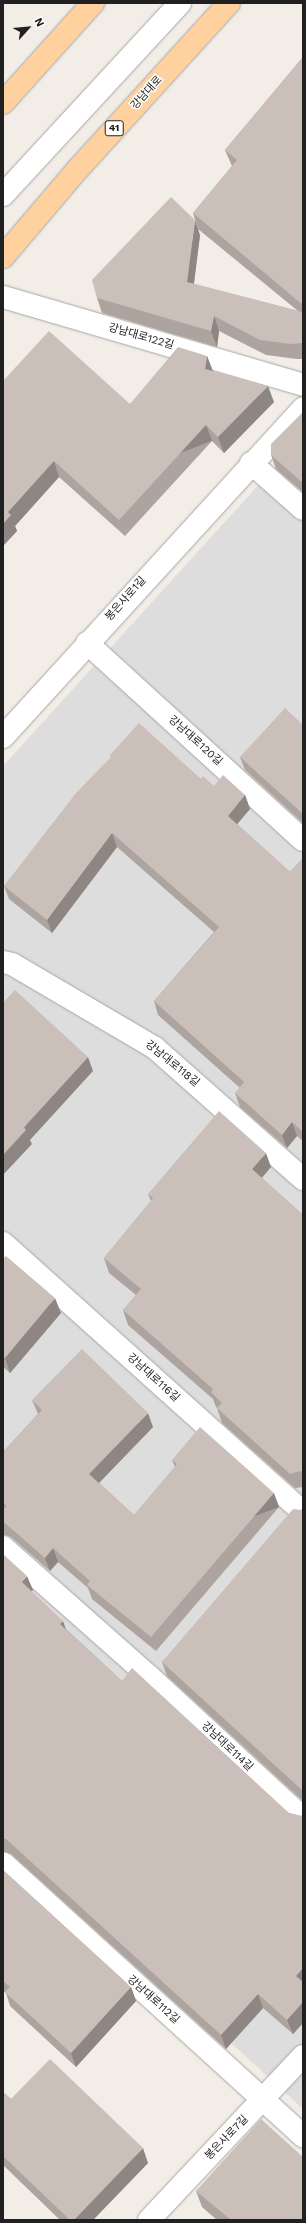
<!DOCTYPE html>
<html>
<head>
<meta charset="utf-8">
<style>
	body { margin:0 }
	#map { position:relative; width:306px; height:2223px; overflow:hidden; background:#f2ede6; font-family:"Work Sans","Noto Sans KR",sans-serif }
	div>[style] { position:absolute }
	[style*='--x'] { left:calc(var(--x)*1px); top:calc(var(--y)*1px); width:calc(var(--w)*1px); rotate:calc(var(--a)*1deg) }
	.residential>* { inset:0; background:#dedddd }
	.roads { filter:drop-shadow(0 0 1px #a7a7a7) drop-shadow(0 0 1px #a7a7a7) }
	.minor>* { height:22px; margin:-11px; padding:0 11px; transform-origin:11px; border-radius:11px; background:#fff }
	.major>* { height:22px; margin:-11px; padding:0 11px; transform-origin:11px; border-radius:11px; background:#ffd19e }
	.wall>* { inset:0; background:#aea49f }
	.shaded-wall>* { inset:0; background:#8d8682; transform-origin:0 0 }
	.building>* { inset:0; background:#cabfb9 }
	span { translate:-50% -50%; white-space:nowrap; text-align:center; line-height:1.15; -webkit-text-stroke:3px #fff; paint-order:stroke }
	.shield-label span { padding:1px 3px; background:#fff; border:1px solid; border-radius:3px; -webkit-text-stroke-width:0 }
	.shield-label { font-size:10px; color:#202020; font-weight:700 }
	.street-label { font-size:11px; color:#202020 }
	.frame { position:absolute; inset:0; border:4px solid #202020; pointer-events:none }
	.north { position:absolute; left:8px; top:8px; width:40px; height:40px; -webkit-text-stroke:3px #fff; paint-order:stroke; rotate:63deg; font-size:11px; font-weight:700; line-height:16px; text-align:center; color:#202020 }
	.north::after { content:''; display:block; margin:auto; width:14px; height:18px; background:#202020; clip-path:polygon(50% 0,100% 100%,50% 72%,0 100%) }
</style>
</head>
<body>
<div id="map">
	<div class="residential">
		<div style="clip-path:polygon(303px 436px,303px 2109px,3px 1834px,3px 766px)"></div>
	</div>
	<div class="roads">
		<div class="minor">
			<div style="--x:3;--y:195;--w:261;--a:-47.3"></div>
			<div style="--x:3;--y:297;--w:313;--a:16.3"></div>
			<div style="--x:251;--y:463;--w:69;--a:41.5"></div>
			<div style="--x:87;--y:643;--w:292;--a:42.4"></div>
			<div style="--x:3;--y:737;--w:445;--a:-47.6"></div>
			<div style="--x:3;--y:962;--w:9;--a:13"></div>
			<div style="--x:12;--y:964;--w:166;--a:30.4"></div>
			<div style="--x:155;--y:1048;--w:198;--a:41.5"></div>
			<div style="--x:3;--y:1243;--w:403;--a:41.9"></div>
			<div style="--x:3;--y:1547;--w:196;--a:41.5"></div>
			<div style="--x:150;--y:1677;--w:208;--a:42.7"></div>
			<div style="--x:3;--y:1863;--w:406;--a:42.3"></div>
			<div style="--x:149;--y:2220;--w:225;--a:-46.8"></div>
		</div>
		<div class="major">
			<div style="--x:3;--y:103;--w:135;--a:-48"></div>
			<div style="--x:3;--y:257;--w:114;--a:-49.6"></div>
			<div style="--x:77;--y:170;--w:226;--a:-47.7"></div>
		</div>
	</div>
	<div class="wall">
		<div style="clip-path:polygon(303px 57px,303px 359px,297px 359px,266px 355px,219px 331px,217px 347px,102px 313px,97px 298px,200px 235px,194px 284px,298px 311px,198px 229px,193px 213px,232px 166px,225px 150px)"></div>
		<div style="clip-path:polygon(207px 356px,213px 371px,274px 402px,224px 453px,212px 441px,125px 536px,59px 477px,15px 526px,17px 531px,3px 546px,3px 381px,130px 404px)"></div>
		<div style="clip-path:polygon(303px 412px,303px 492px,276px 469px,271px 455px)"></div>
		<div style="clip-path:polygon(303px 725px,303px 823px,245px 770px,240px 757px)"></div>
		<div style="clip-path:polygon(110px 755px,201px 779px,214px 786px,245px 795px,250px 809px,237px 824px,290px 872px,303px 858px,303px 1141px,297px 1136px,287px 1148px,240px 1107px,235px 1093px,240px 1088px,158px 1015px,154px 1001px,214px 932px,117px 847px,52px 933px,9px 899px,4px 886px,111px 758px)"></div>
		<div style="clip-path:polygon(271px 1167px,262px 1178px,303px 1215px,303px 1487px,295px 1488px,222px 1423px,217px 1408px,216px 1407px,213px 1399px,128px 1325px,123px 1310px,136px 1295px,109px 1273px,104px 1258px,151px 1201px,148px 1194px)"></div>
		<div style="clip-path:polygon(3px 1259px,61px 1313px,10px 1373px,3px 1367px)"></div>
		<div style="clip-path:polygon(32px 1400px,153px 1427px,99px 1483px,134px 1515px,175px 1467px,172px 1460px,279px 1507px,156px 1651px,92px 1599px,88px 1588px,58px 1562px,50px 1571px,11px 1537px,5px 1535px,3px 1535px,3px 1452px,38px 1414px)"></div>
		<div style="clip-path:polygon(303px 1508px,303px 1801px,167px 1676px,162px 1662px,301px 1510px)"></div>
		<div style="clip-path:polygon(3px 1554px,33px 1590px,31px 1591px,66px 1629px,122px 1681px,289px 1813px,301px 1816px,303px 1814px,303px 2023px,293px 2034px,263px 2008px,226px 2049px,11px 1854px,3px 1852px)"></div>
		<div style="clip-path:polygon(3px 1870px,131px 1987px,136px 2001px,76px 2067px,10px 2006px,6px 1993px,3px 1991px)"></div>
		<div style="clip-path:polygon(3px 2092px,11px 2099px,148px 2163px,93px 2220px,60px 2220px,3px 2165px)"></div>
		<div style="clip-path:polygon(196px 2191px,303px 2220px,217px 2220px,202px 2207px)"></div>
	</div>
	<div class="shaded-wall">
		<div style="clip-path:polygon(195px 220px,200px 235px,192px 298px,187px 282px)"></div>
		<div style="clip-path:polygon(214px 316px,219px 331px,217px 347px,211px 331px)"></div>
		<div style="clip-path:polygon(207px 356px,213px 372px,205px 369px)"></div>
		<div style="clip-path:polygon(268px 386px,274px 402px,224px 453px,218px 437px)"></div>
		<div style="left:206px;top:425px;width:17px;height:129px;rotate:69deg"></div>
		<div style="clip-path:polygon(54px 461px,59px 477px,15px 526px,17px 531px,3px 546px,3px 524px,8px 512px)"></div>
		<div style="clip-path:polygon(245px 795px,250px 809px,233px 829px,228px 816px)"></div>
		<div style="clip-path:polygon(112px 833px,117px 847px,52px 933px,47px 920px)"></div>
		<div style="clip-path:polygon(88px 1057px,93px 1071px,30px 1140px,32px 1144px,3px 1175px,3px 1155px,24px 1127px)"></div>
		<div style="clip-path:polygon(292px 1122px,297px 1136px,287px 1148px,282px 1135px)"></div>
		<div style="clip-path:polygon(266px 1153px,271px 1167px,257px 1183px,252px 1169px)"></div>
		<div style="clip-path:polygon(55px 1298px,61px 1313px,10px 1373px,5px 1358px)"></div>
		<div style="clip-path:polygon(148px 1413px,153px 1427px,94px 1488px,89px 1474px)"></div>
		<div style="left:274px;top:1493px;width:15px;height:189px;rotate:70deg"></div>
		<div style="clip-path:polygon(53px 1548px,58px 1562px,50px 1571px,45px 1558px)"></div>
		<div style="clip-path:polygon(27px 1576px,33px 1590px,27px 1596px,22px 1582px)"></div>
		<div style="clip-path:polygon(63px 1621px,68px 1635px,60px 1624px)"></div>
		<div style="clip-path:polygon(303px 1968px,303px 1988px,296px 1976px)"></div>
		<div style="clip-path:polygon(131px 1987px,136px 2001px,76px 2067px,71px 2053px)"></div>
		<div style="clip-path:polygon(258px 1994px,263px 2008px,226px 2049px,221px 2035px)"></div>
		<div style="clip-path:polygon(303px 2002px,303px 2023px,293px 2034px,287px 2020px)"></div>
		<div style="clip-path:polygon(143px 2148px,148px 2163px,93px 2220px,74px 2220px)"></div>
	</div>
	<div class="building">
		<div style="clip-path:polygon(303px 57px,303px 305px,193px 213px,237px 160px,225px 150px)"></div>
		<div style="clip-path:polygon(171px 197px,195px 220px,187px 282px,303px 312px,303px 343px,291px 344px,260px 340px,214px 316px,211px 331px,97px 298px,92px 280px)"></div>
		<div style="clip-path:polygon(49px 331px,130px 404px,178px 347px,207px 356px,205px 369px,268px 386px,218px 437px,206px 425px,119px 520px,54px 461px,8px 512px,11px 515px,3px 524px,3px 381px)"></div>
		<div style="clip-path:polygon(303px 412px,303px 483px,271px 455px,271px 444px)"></div>
		<div style="clip-path:polygon(285px 708px,303px 725px,303px 814px,240px 757px)"></div>
		<div style="clip-path:polygon(139px 723px,201px 779px,203px 776px,214px 786px,223px 775px,245px 795px,228px 816px,290px 872px,303px 858px,303px 1132px,292px 1122px,282px 1135px,235px 1093px,244px 1082px,154px 1001px,219px 927px,112px 833px,47px 920px,4px 886px,76px 793px,111px 757px,110px 755px)"></div>
		<div style="clip-path:polygon(15px 990px,88px 1057px,24px 1127px,26px 1130px,3px 1155px,3px 1003px)"></div>
		<div style="clip-path:polygon(219px 1111px,266px 1153px,252px 1169px,303px 1215px,303px 1474px,300px 1471px,290px 1474px,217px 1408px,222px 1403px,211px 1392px,213px 1389px,123px 1310px,141px 1289px,104px 1258px,153px 1198px,148px 1194px)"></div>
		<div style="clip-path:polygon(6px 1256px,55px 1298px,5px 1358px,3px 1357px,3px 1259px)"></div>
		<div style="clip-path:polygon(82px 1349px,148px 1413px,89px 1474px,134px 1515px,177px 1464px,172px 1460px,200px 1427px,274px 1493px,151px 1637px,87px 1585px,90px 1581px,53px 1548px,45px 1558px,6px 1524px,3px 1522px,3px 1510px,7px 1506px,3px 1503px,3px 1452px,42px 1410px,32px 1400px)"></div>
		<div style="clip-path:polygon(303px 1508px,303px 1791px,162px 1662px,293px 1509px,301px 1510px)"></div>
		<div style="clip-path:polygon(3px 1554px,27px 1576px,22px 1582px,63px 1621px,60px 1624px,122px 1681px,132px 1668px,289px 1813px,301px 1816px,303px 1814px,303px 1968px,296px 1976px,303px 1982px,303px 2002px,287px 2020px,258px 1994px,221px 2035px,6px 1839px,3px 1839px)"></div>
		<div style="clip-path:polygon(3px 1870px,131px 1987px,71px 2053px,5px 1992px,10px 1987px,3px 1981px)"></div>
		<div style="clip-path:polygon(50px 2059px,143px 2148px,74px 2220px,70px 2220px,3px 2156px,3px 2092px,11px 2099px)"></div>
		<div style="clip-path:polygon(261px 2119px,303px 2157px,303px 2220px,231px 2220px,196px 2191px)"></div>
	</div>
	<div class="shield-label">
		<span style="left:114px;top:128px">41</span>
	</div>
	<div class="street-label">
		<span style="left:147px;top:93px;rotate:-48deg">강남대로</span>
		<span style="left:141px;top:337px;rotate:16deg">강남대로122길</span>
		<span style="left:126px;top:599px;rotate:-48deg">봉은사로1길</span>
		<span style="left:195px;top:741px;rotate:42deg">강남대로120길</span>
		<span style="left:172px;top:1064px;rotate:39deg">강남대로118길</span>
		<span style="left:153px;top:1378px;rotate:42deg">강남대로116길</span>
		<span style="left:227px;top:1747px;rotate:43deg">강남대로114길</span>
		<span style="left:153px;top:2000px;rotate:42deg">강남대로112길</span>
		<span style="left:227px;top:2138px;rotate:-46deg">봉은사로7길</span>
	</div>
	<div class="frame"></div>
	<div class="north">N</div>
</div>
</body>
</html>
